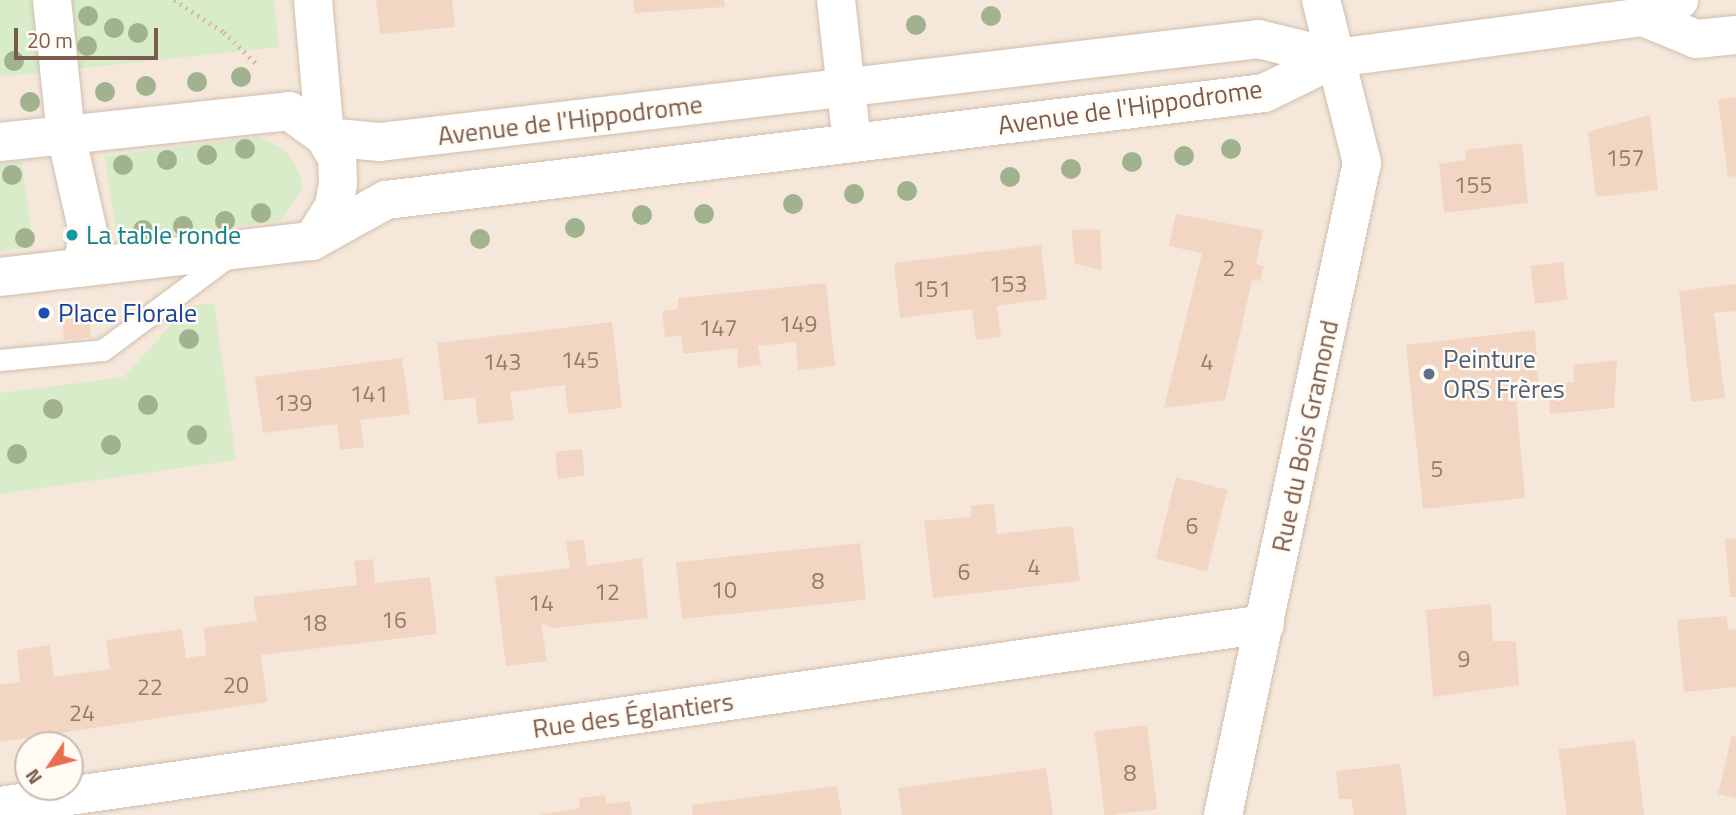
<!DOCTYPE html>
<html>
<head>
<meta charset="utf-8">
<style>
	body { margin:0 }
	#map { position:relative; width:1736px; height:815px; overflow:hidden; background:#fdf6ec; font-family:"Titillium Web",sans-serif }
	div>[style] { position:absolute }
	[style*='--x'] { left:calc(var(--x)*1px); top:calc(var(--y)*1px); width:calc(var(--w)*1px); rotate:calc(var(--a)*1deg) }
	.residential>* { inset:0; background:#f5e8da }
	.green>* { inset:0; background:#d8ecc9 }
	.building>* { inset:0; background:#f3d5c3; transform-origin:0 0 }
	.path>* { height:4.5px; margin-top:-2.25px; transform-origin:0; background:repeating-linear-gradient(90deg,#d9b8a5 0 2px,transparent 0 7px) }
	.roads { filter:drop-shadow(0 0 2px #d1beb0) drop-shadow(0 0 2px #d1beb0) }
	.lane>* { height:21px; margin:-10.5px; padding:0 10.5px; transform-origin:10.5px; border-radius:10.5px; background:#fff }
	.street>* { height:38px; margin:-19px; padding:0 19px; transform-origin:19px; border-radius:19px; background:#fff }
	.secondary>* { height:38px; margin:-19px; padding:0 19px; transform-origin:19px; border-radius:19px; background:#fff }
	.trees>* { width:20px; height:20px; margin:-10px; border-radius:50%; background:#a0b28e }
	.dots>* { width:19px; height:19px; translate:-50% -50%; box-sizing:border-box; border:4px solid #fffaf3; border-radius:50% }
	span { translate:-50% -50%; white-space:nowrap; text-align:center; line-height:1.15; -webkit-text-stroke:5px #fffaf3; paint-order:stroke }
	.number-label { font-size:23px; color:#987a6a }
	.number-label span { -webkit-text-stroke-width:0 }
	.street-label { font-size:26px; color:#7a5c4d }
	.culture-label { font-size:26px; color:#0d838f }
	.left { translate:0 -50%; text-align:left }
	.transit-label { font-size:26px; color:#164399 }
	.service-label { font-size:26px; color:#4e5e75 }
	.north { position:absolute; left:14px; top:731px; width:70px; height:70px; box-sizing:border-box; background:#fffaf3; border:2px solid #cabbb1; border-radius:50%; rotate:235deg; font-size:19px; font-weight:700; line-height:28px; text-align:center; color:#7a5c4d }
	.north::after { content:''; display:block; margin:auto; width:24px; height:32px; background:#e76f51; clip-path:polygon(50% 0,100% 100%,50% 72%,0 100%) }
	.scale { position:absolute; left:14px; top:28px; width:144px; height:32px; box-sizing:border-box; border:4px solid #7a5c4d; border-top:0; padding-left:9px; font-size:21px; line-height:24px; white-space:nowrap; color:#7a5c4d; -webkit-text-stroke:5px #fffaf3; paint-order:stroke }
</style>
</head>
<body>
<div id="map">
	<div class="residential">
		<div style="clip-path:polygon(evenodd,0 0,1736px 0,1736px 815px,0 815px,0 0,28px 745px,70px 745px,70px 787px,28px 787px,28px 745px)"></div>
	</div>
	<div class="green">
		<div style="clip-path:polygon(0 0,274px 0,279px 47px,0 77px)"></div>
		<div style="clip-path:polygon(259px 137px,285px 150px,300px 174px,302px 189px,280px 221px,117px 239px,105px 156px)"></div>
		<div style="clip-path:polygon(22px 161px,33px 247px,0 251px,0 164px)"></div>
		<div style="clip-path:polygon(214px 303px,236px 460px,0 494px,0 393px,124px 377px,188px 306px)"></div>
	</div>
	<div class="building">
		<div style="clip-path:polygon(376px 0,452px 0,455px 27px,380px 34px)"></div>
		<div style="clip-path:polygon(633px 0,724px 0,725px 7px,635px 13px)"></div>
		<div style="clip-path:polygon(1736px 97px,1736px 176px,1728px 177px,1718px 100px)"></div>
		<div style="clip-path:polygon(1650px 115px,1658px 190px,1596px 197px,1588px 132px)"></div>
		<div style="clip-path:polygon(1522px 143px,1528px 203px,1444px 213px,1439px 164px,1466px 160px,1465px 150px)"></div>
		<div style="clip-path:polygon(1176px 214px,1263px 230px,1256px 264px,1264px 266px,1260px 281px,1252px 280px,1225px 400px,1164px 408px,1202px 253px,1169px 246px)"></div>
		<div style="clip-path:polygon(1100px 229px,1102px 270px,1075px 264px,1071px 230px)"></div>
		<div style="clip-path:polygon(1041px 245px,1047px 299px,997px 306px,1001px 337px,976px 340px,972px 309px,900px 318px,894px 263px)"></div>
		<div style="left:1563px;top:262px;width:38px;height:33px;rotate:83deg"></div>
		<div style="clip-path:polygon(826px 283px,835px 366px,798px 370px,796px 342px,758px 346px,761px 364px,738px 368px,737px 348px,683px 354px,681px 336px,665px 337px,662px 311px,678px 309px,678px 298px)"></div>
		<div style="clip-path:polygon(1736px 284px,1736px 311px,1714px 313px,1725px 398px,1691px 402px,1679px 291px)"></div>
		<div style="left:89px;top:317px;width:20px;height:27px;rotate:84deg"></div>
		<div style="clip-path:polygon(612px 322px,622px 408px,568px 414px,565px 385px,510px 392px,514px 420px,478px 424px,475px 397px,444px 401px,437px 343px)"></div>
		<div style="clip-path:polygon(1535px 330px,1538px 381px,1515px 384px,1525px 498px,1423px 509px,1406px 345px)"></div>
		<div style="clip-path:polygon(402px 358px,410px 414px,360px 420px,364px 447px,340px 450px,337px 424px,263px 433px,255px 377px)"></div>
		<div style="clip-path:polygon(1617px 360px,1614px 408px,1550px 414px,1548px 384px,1574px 382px,1573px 365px)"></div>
		<div style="left:582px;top:449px;width:27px;height:27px;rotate:84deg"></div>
		<div style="left:1176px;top:477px;width:53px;height:84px;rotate:14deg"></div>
		<div style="clip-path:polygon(994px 503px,997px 534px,1073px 526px,1080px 581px,933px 598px,924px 521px,971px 517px,971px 506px)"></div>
		<div style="clip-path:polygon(1736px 538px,1736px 597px,1730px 597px,1725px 539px)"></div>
		<div style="clip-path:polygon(584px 539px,587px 566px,642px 558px,648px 618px,553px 628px,541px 623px,547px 661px,506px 666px,495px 577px,570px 568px,566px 542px)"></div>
		<div style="left:860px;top:543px;width:57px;height:185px;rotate:84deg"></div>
		<div style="clip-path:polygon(373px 559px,375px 583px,430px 577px,437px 634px,261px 655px,267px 702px,0 742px,0 685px,20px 682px,17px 650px,50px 645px,54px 677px,110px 669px,106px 640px,182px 629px,186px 658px,206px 655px,204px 628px,257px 621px,253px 597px,357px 585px,354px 561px)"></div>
		<div style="clip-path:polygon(1491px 604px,1493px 641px,1516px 641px,1519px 685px,1433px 697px,1426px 610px)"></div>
		<div style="clip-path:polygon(1727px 616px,1728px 630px,1736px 629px,1736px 687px,1684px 692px,1677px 620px)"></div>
		<div style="left:1147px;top:725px;width:85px;height:53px;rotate:83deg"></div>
		<div style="clip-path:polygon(1732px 735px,1736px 736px,1736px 798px,1718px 794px)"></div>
		<div style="left:1635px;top:740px;width:76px;height:77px;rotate:83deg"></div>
		<div style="clip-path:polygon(1400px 764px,1407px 815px,1354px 815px,1351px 799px,1339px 799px,1336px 771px)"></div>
		<div style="clip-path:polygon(1046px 768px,1053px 815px,902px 815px,898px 788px)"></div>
		<div style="clip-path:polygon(837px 786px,842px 815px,693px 815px,692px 805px)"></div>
		<div style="clip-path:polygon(605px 795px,606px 804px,630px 801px,632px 815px,539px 815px,580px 808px,579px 798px)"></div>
	</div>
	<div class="path">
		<div style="--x:174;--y:0;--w:59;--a:32.6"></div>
		<div style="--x:224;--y:32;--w:49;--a:44.2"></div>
	</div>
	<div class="roads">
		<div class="lane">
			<div style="--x:0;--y:360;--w:103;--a:-5.5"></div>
			<div style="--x:103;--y:350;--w:157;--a:-36.7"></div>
		</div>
		<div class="street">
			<div style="--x:52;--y:0;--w:136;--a:84.1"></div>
			<div style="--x:66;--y:135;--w:99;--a:77.2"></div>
			<div style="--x:88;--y:232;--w:36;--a:99"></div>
			<div style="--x:836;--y:0;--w:143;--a:83.6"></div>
			<div style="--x:312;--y:241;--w:41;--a:-57.8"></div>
			<div style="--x:334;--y:206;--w:23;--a:-80"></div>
			<div style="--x:338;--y:183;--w:25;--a:-92"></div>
			<div style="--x:337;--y:158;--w:24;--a:-120"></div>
			<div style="--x:325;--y:137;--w:138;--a:-95"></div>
			<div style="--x:0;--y:806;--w:1278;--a:-8.19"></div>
			<div style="--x:1223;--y:815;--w:667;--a:-77.97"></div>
			<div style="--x:1362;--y:163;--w:168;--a:-104.1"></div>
		</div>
		<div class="secondary">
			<div style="--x:1643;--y:17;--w:57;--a:22.5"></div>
			<div style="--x:1696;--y:39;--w:40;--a:-5.7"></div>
			<div style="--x:0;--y:142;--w:291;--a:-6.1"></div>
			<div style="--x:289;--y:111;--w:44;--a:35.8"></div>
			<div style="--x:325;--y:137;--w:55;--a:5.2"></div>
			<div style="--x:380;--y:142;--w:884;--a:-6.69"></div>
			<div style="--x:1258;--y:39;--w:80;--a:13.7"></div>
			<div style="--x:0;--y:277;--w:314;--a:-6.6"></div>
			<div style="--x:312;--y:241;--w:85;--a:-29"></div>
			<div style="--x:386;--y:200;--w:884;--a:-6.95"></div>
			<div style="--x:1264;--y:93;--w:80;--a:-25.9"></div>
			<div style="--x:1336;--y:58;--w:310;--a:-7.6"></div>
			<div style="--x:1643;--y:17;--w:40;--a:-25"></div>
		</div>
	</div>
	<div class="trees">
		<div style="left:88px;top:16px"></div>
		<div style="left:991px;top:16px"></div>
		<div style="left:916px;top:25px"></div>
		<div style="left:114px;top:28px"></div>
		<div style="left:138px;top:33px"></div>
		<div style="left:87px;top:46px"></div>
		<div style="left:14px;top:61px"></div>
		<div style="left:241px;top:77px"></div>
		<div style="left:197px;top:82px"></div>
		<div style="left:146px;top:86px"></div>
		<div style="left:105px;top:92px"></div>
		<div style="left:30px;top:102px"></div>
		<div style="left:245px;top:149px"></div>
		<div style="left:1231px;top:149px"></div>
		<div style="left:207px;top:155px"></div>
		<div style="left:1184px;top:156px"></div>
		<div style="left:167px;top:160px"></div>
		<div style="left:1132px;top:162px"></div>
		<div style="left:123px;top:165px"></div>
		<div style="left:1071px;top:169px"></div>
		<div style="left:12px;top:175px"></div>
		<div style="left:1010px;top:177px"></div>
		<div style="left:907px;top:191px"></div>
		<div style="left:854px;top:194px"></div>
		<div style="left:793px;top:204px"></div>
		<div style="left:261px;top:213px"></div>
		<div style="left:704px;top:214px"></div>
		<div style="left:642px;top:215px"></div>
		<div style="left:225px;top:221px"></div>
		<div style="left:183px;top:226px"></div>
		<div style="left:575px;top:228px"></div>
		<div style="left:143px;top:230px"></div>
		<div style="left:25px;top:238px"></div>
		<div style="left:480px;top:239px"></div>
		<div style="left:189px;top:339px"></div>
		<div style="left:148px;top:405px"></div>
		<div style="left:53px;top:409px"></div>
		<div style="left:197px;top:435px"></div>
		<div style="left:111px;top:445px"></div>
		<div style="left:17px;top:454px"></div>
	</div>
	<div class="dots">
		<div style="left:72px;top:235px;background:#0f9aa8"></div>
		<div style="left:44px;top:313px;background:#1a4fb4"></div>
		<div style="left:1429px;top:374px;background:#5c6f8a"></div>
	</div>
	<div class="number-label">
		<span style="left:1625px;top:158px">157</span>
		<span style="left:1473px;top:185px">155</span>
		<span style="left:1229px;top:268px">2</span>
		<span style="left:1008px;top:284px">153</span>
		<span style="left:932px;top:289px">151</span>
		<span style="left:798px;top:324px">149</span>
		<span style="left:718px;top:328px">147</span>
		<span style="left:580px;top:360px">145</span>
		<span style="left:502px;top:362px">143</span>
		<span style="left:1207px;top:362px">4</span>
		<span style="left:369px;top:394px">141</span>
		<span style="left:293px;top:403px">139</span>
		<span style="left:1437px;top:469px">5</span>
		<span style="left:1192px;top:526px">6</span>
		<span style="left:1034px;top:567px">4</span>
		<span style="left:964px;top:572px">6</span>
		<span style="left:818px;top:581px">8</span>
		<span style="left:724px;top:590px">10</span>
		<span style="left:607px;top:592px">12</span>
		<span style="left:541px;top:603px">14</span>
		<span style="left:394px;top:620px">16</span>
		<span style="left:314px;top:623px">18</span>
		<span style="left:1464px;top:659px">9</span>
		<span style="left:236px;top:685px">20</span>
		<span style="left:150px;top:687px">22</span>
		<span style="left:82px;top:713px">24</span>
		<span style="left:1130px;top:773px">8</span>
	</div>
	<div class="street-label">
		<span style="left:1130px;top:107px;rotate:-8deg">Avenue de l'Hippodrome</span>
		<span style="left:570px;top:120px;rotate:-7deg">Avenue de l'Hippodrome</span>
		<span style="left:1305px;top:436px;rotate:-78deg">Rue du Bois Gramond</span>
		<span style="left:633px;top:715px;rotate:-8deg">Rue des Églantiers</span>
	</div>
	<div class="culture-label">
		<span class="left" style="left:86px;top:235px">La table ronde</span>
	</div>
	<div class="transit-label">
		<span class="left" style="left:58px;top:313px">Place Florale</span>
	</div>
	<div class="service-label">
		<span class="left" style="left:1443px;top:374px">Peinture<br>ORS Frères</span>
	</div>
	<div class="north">N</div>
	<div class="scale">20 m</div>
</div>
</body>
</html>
